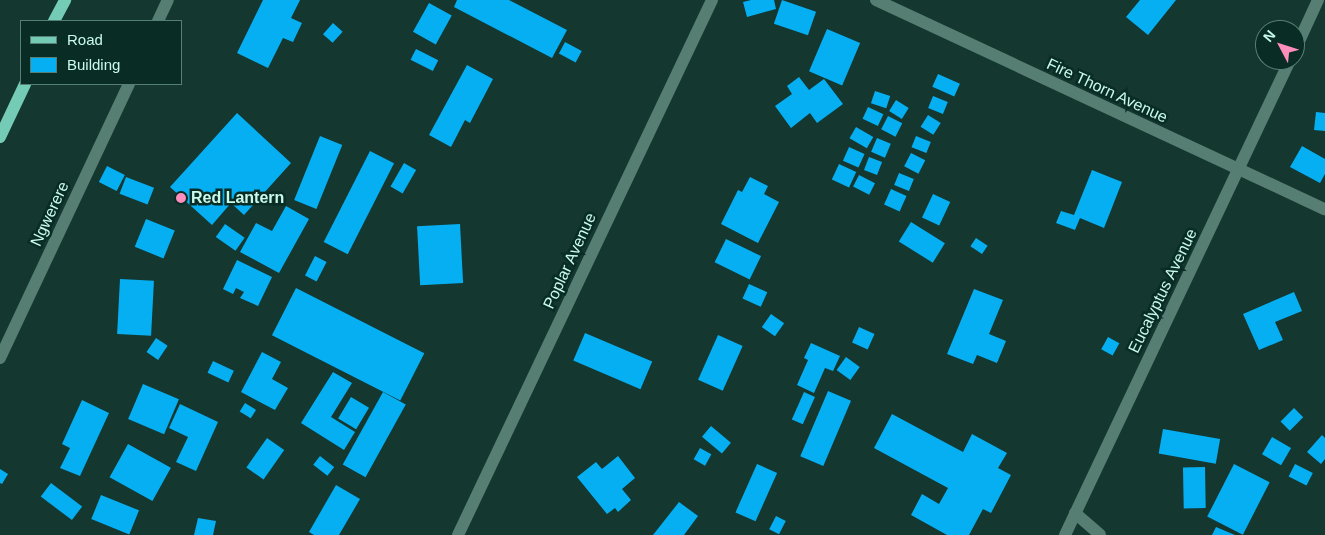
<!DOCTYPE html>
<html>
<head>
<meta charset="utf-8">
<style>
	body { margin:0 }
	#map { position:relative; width:1325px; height:535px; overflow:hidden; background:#14372f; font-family:Helvetica,sans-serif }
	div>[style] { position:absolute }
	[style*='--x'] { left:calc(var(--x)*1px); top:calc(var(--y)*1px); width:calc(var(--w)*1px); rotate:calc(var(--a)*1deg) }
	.building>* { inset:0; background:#06aff2; transform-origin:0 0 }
	.minor>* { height:12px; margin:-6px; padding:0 6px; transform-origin:6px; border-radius:6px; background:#567e73 }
	.major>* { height:12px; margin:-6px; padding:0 6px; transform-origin:6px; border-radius:6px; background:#75ccb6 }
	.dots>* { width:14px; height:14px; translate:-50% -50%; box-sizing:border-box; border:2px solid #092d25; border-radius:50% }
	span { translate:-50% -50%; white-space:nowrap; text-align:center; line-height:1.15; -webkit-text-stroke:5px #092d25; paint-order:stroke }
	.street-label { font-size:16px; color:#c9faec }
	.poi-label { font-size:16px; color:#c9faec; font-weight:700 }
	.left { translate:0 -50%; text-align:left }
	.legend { position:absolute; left:20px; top:20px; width:162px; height:65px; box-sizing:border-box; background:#092d25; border:1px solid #567f75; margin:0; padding:6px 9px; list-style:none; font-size:15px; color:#c9faec }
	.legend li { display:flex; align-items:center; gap:10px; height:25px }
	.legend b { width:25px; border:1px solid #567f75 }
	.north { position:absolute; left:1255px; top:20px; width:50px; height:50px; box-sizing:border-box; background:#092d25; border:1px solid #567f75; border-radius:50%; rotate:310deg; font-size:14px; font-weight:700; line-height:20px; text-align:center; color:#c9faec }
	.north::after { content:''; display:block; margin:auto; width:18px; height:22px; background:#fe8ebb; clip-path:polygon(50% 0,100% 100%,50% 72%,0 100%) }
</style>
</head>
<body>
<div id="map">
	<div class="building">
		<div style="clip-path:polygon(263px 0,300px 0,291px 18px,302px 23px,293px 42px,283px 38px,268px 68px,237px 53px)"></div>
		<div style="clip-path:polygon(457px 0,509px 0,567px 30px,552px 58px,454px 7px)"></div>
		<div style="clip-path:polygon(751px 0,774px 0,776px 9px,747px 17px,743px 2px)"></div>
		<div style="left:782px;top:0;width:36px;height:25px;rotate:19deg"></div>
		<div style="clip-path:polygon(1140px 0,1176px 0,1148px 35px,1126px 17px)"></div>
		<div style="left:429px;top:3px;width:26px;height:33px;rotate:29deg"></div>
		<div style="left:333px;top:23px;width:13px;height:15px;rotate:42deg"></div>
		<div style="left:827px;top:29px;width:36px;height:46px;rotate:23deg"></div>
		<div style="left:565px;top:42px;width:19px;height:13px;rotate:28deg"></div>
		<div style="left:416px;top:49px;width:25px;height:12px;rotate:27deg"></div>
		<div style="clip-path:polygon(467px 65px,493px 79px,470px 123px,465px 120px,451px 147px,429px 135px)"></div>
		<div style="left:938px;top:74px;width:24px;height:14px;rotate:24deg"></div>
		<div style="clip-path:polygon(799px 77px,809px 90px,824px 79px,843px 104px,817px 123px,810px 113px,791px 128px,775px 106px,792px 94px,787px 86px)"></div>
		<div style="left:875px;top:91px;width:16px;height:13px;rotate:18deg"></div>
		<div style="left:933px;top:96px;width:16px;height:13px;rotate:22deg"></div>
		<div style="left:896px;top:100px;width:15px;height:13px;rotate:32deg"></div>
		<div style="left:868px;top:107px;width:17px;height:13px;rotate:25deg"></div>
		<div style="clip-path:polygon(1316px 112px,1325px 113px,1325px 131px,1314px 130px)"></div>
		<div style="clip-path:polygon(237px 113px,291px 163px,244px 215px,231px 203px,212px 225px,170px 187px)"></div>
		<div style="left:928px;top:115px;width:15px;height:14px;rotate:32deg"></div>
		<div style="left:888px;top:116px;width:16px;height:15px;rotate:27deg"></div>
		<div style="left:856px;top:127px;width:20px;height:13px;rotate:30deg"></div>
		<div style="left:320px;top:136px;width:24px;height:69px;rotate:22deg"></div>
		<div style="left:916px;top:136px;width:16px;height:12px;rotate:22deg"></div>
		<div style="left:877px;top:138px;width:15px;height:15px;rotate:23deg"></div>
		<div style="clip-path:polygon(1302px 146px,1325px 159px,1325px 174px,1320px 183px,1290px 167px)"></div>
		<div style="left:849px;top:147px;width:17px;height:15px;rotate:24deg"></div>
		<div style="left:370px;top:151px;width:27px;height:102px;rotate:27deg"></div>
		<div style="left:911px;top:153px;width:16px;height:15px;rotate:27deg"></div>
		<div style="left:869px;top:157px;width:14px;height:14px;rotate:21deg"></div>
		<div style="left:404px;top:163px;width:14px;height:27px;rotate:30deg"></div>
		<div style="left:839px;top:164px;width:19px;height:17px;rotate:25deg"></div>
		<div style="left:107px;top:166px;width:20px;height:18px;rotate:27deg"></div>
		<div style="clip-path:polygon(1092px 170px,1122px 182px,1104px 228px,1080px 218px,1075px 230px,1056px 223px,1061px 211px,1074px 215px)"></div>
		<div style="left:899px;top:173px;width:16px;height:13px;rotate:22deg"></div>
		<div style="left:859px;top:175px;width:18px;height:13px;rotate:27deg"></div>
		<div style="left:126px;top:177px;width:30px;height:18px;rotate:21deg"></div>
		<div style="clip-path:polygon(750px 177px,768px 186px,764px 194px,779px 202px,758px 243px,721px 224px,738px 190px,742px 192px)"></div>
		<div style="left:891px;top:189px;width:17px;height:17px;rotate:24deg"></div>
		<div style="left:933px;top:194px;width:19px;height:26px;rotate:25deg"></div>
		<div style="clip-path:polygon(286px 206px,309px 219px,279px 273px,240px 252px,256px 223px,272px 231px)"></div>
		<div style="left:146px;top:219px;width:31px;height:30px;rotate:22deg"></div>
		<div style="left:911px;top:222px;width:40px;height:23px;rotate:32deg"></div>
		<div style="left:225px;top:224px;width:24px;height:16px;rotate:35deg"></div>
		<div style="left:460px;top:224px;width:59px;height:43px;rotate:87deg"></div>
		<div style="left:976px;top:238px;width:14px;height:10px;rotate:34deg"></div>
		<div style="left:726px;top:239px;width:39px;height:26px;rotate:26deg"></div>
		<div style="left:315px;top:256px;width:13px;height:22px;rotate:27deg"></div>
		<div style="clip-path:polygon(237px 260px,272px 277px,258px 306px,240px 298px,244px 292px,236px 288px,233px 294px,223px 289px)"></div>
		<div style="left:120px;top:279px;width:34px;height:55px;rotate:3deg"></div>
		<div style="left:749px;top:284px;width:20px;height:16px;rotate:24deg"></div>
		<div style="left:296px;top:288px;width:144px;height:53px;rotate:27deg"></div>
		<div style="clip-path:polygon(974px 289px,1003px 300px,989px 334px,1006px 341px,997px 363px,977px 355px,973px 364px,947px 354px)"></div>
		<div style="clip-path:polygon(1294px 292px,1302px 311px,1275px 322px,1283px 340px,1259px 350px,1243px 314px)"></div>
		<div style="left:771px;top:314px;width:16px;height:16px;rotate:35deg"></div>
		<div style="left:859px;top:327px;width:17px;height:17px;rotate:24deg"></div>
		<div style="left:585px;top:333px;width:73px;height:30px;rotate:23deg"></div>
		<div style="left:718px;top:335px;width:27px;height:49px;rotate:24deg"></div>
		<div style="left:1108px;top:337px;width:13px;height:14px;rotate:29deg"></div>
		<div style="left:156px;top:338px;width:14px;height:17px;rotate:34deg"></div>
		<div style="clip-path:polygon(811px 343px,840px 356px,833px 371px,825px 368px,814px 393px,797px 385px,808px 360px,804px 358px)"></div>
		<div style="clip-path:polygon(262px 352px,281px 362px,272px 379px,288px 388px,275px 410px,241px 392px)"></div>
		<div style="left:846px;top:357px;width:17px;height:16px;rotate:36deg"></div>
		<div style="left:213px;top:361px;width:23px;height:13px;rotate:25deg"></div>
		<div style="clip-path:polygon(333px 372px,352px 383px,331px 417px,355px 432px,344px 450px,301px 423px)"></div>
		<div style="left:143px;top:384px;width:39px;height:38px;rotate:23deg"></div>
		<div style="left:828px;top:391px;width:25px;height:71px;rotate:23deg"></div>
		<div style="left:383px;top:392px;width:26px;height:83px;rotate:29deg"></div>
		<div style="left:804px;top:392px;width:12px;height:30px;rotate:24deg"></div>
		<div style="left:351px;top:397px;width:21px;height:25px;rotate:31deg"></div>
		<div style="clip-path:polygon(82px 400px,109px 413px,80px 476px,60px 468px,70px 448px,62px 444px)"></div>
		<div style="left:245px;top:403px;width:13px;height:10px;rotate:32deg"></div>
		<div style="clip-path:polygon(180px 404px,218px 422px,196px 471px,176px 462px,188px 437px,169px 428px)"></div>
		<div style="left:1294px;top:408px;width:13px;height:19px;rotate:45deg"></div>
		<div style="clip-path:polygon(892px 414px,963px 452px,972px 434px,1007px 453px,998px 468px,1011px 475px,991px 513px,983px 509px,969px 535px,947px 535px,911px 515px,922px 494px,939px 504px,948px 488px,874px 448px)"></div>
		<div style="left:711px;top:426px;width:26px;height:14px;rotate:40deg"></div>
		<div style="left:1163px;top:429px;width:58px;height:25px;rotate:10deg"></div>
		<div style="clip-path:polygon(1322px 435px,1325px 438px,1325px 459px,1321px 464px,1307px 452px)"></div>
		<div style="left:1272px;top:437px;width:22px;height:20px;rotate:30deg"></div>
		<div style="left:267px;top:438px;width:21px;height:36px;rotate:35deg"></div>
		<div style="left:128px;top:444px;width:49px;height:38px;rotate:29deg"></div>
		<div style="left:700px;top:448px;width:13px;height:13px;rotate:29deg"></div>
		<div style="left:320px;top:456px;width:18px;height:11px;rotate:38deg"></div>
		<div style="clip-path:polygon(618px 456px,635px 478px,622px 489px,631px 500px,618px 512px,615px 508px,607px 514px,577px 477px,596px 462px,602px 469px)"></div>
		<div style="left:757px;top:464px;width:22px;height:53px;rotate:24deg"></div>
		<div style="left:1234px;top:464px;width:40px;height:59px;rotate:27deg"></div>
		<div style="left:1295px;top:464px;width:20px;height:14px;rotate:27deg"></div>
		<div style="left:1205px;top:467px;width:41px;height:22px;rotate:89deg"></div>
		<div style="clip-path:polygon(0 469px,8px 474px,2px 484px,0 483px)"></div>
		<div style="left:51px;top:483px;width:39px;height:17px;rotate:37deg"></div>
		<div style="clip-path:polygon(336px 485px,360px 499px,339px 535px,314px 535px,309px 532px)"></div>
		<div style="left:101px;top:495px;width:41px;height:26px;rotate:22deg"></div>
		<div style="clip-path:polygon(679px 502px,698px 516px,684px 535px,653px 535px)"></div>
		<div style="left:776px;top:516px;width:11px;height:15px;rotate:27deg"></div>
		<div style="clip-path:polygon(198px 518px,216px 521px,213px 535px,194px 535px)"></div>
		<div style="clip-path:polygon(1216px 527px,1235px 535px,1212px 535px)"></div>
	</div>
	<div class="minor">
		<div style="--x:876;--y:0;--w:495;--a:25"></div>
		<div style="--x:158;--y:21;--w:23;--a:-65"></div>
		<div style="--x:1295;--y:50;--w:55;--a:-65.3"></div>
		<div style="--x:0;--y:358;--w:303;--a:-64.8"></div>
		<div style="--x:1075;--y:513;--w:33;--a:41"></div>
		<div style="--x:458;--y:535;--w:592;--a:-64.6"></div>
		<div style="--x:1065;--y:535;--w:526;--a:-64.65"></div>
	</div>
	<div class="major">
		<div style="--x:54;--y:21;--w:24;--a:-62"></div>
		<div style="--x:0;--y:137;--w:59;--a:-64.7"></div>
	</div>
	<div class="dots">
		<div style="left:181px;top:198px;background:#fe8ebb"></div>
	</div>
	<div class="street-label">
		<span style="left:1107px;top:91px;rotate:25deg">Fire Thorn Avenue</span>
		<span style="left:50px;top:214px;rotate:-65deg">Ngwerere</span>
		<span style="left:570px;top:261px;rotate:-65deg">Poplar Avenue</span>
		<span style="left:1163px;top:291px;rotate:-64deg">Eucalyptus Avenue</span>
	</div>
	<div class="poi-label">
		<span class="left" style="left:191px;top:198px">Red Lantern</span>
	</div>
	<ul class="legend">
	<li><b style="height:6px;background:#75ccb6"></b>Road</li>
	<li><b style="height:14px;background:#06aff2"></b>Building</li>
	</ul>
	<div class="north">N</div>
</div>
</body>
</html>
